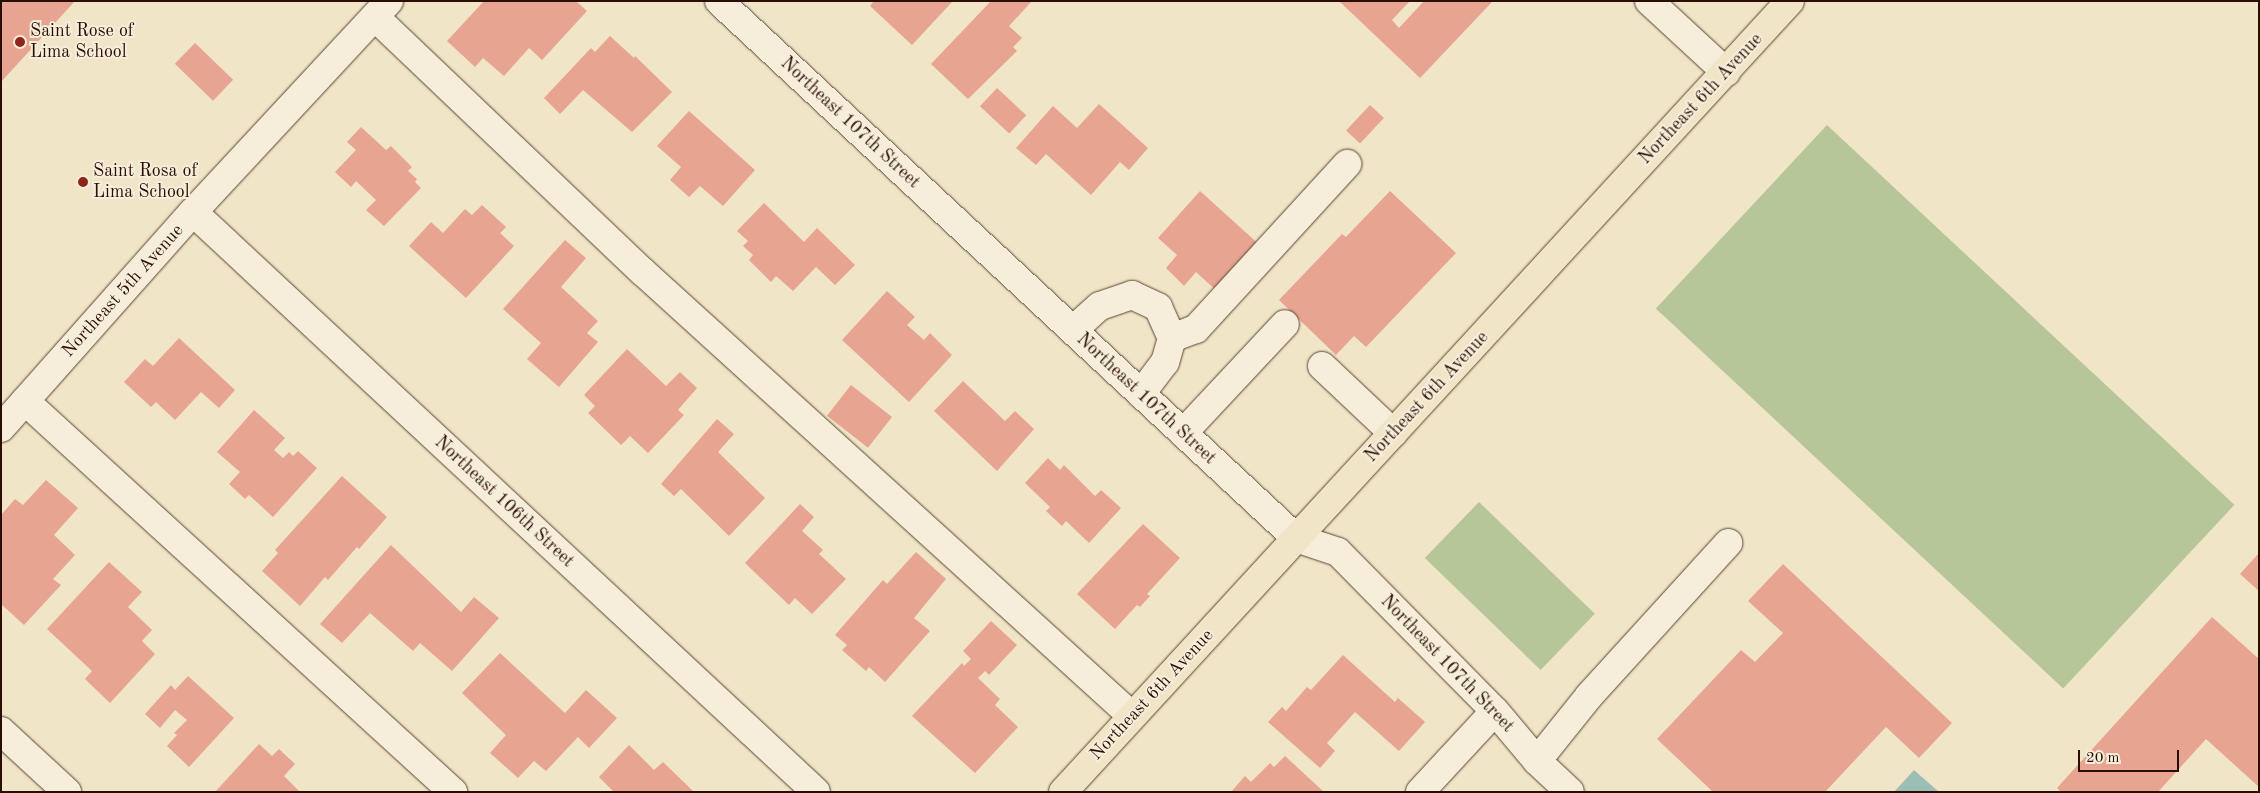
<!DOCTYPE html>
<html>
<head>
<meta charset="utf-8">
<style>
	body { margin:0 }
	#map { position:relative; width:2260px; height:793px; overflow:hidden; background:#f1e5c7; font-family:"Old Standard TT",serif }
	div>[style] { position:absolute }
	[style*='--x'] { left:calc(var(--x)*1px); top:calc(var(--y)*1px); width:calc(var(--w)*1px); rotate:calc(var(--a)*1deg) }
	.green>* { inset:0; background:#b6c699; transform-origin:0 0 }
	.water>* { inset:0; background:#9bbfb5 }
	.building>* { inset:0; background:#e6a491; transform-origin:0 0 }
	.roads { filter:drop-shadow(0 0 1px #5b4432) drop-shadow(0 0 1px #5b4432) }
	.minor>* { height:28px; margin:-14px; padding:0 14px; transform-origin:14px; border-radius:14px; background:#f6eedb }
	.major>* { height:28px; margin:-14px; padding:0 14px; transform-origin:14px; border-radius:14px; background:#f1e5c7 }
	.dots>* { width:14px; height:14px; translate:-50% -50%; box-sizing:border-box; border:2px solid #f6eedb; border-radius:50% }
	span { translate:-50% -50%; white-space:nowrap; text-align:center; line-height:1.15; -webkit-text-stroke:4px #f6eedb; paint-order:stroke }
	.poi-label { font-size:18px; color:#290e01 }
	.left { translate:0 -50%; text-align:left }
	.street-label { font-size:18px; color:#290e01 }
	.frame { position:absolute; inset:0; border:2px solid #290e01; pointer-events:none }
	.scale { position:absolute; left:2078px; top:750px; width:101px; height:22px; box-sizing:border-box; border:2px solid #290e01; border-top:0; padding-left:6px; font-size:15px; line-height:18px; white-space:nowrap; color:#290e01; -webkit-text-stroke:4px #f6eedb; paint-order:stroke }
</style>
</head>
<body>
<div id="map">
	<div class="green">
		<div style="left:1827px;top:125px;width:557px;height:251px;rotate:43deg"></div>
		<div style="left:1479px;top:502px;width:161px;height:78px;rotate:44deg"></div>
	</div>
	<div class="water">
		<div style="clip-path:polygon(1914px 770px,1939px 792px,1894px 792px)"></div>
	</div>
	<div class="building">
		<div style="clip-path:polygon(1px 1px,75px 1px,1px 82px)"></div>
		<div style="clip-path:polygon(484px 1px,576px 1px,587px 11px,542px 60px,529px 48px,504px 76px,483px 58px,475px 67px,447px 41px)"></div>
		<div style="clip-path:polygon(874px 1px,953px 1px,912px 45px,870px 6px)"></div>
		<div style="clip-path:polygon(991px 1px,1032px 1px,1009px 26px,1022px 38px,1013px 47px,1017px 51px,968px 99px,931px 64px)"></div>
		<div style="clip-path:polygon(1339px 1px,1410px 1px,1392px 20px,1399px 28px,1424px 1px,1493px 1px,1420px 78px)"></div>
		<div style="clip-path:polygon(610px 36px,634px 58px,635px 56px,672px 92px,632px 132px,583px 90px,560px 114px,544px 98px,591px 48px,595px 52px)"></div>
		<div style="left:195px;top:43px;width:53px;height:29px;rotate:44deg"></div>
		<div style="left:997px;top:88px;width:40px;height:25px;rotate:43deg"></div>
		<div style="clip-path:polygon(1099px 104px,1148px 148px,1129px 170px,1120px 162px,1091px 195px,1046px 154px,1036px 165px,1016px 148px,1053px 106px,1077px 128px)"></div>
		<div style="left:1370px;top:105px;width:19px;height:35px;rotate:43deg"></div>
		<div style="clip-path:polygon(689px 111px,755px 170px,723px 206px,700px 186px,689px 197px,670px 180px,681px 167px,657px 146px)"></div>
		<div style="clip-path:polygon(361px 127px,386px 150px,391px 146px,412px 167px,408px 171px,417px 179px,415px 182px,421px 188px,384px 226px,366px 210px,376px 200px,356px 181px,351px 187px,335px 172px,356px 150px,347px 142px)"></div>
		<div style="clip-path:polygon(1200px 191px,1263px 248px,1220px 294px,1196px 272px,1184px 286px,1166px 268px,1177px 255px,1158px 238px)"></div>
		<div style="clip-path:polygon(1390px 191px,1456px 253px,1366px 347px,1354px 336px,1336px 355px,1279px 300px,1342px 234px,1346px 237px)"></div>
		<div style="clip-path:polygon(764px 203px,804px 242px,817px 228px,855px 265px,835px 285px,816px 267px,793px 291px,776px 276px,771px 282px,749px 260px,753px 255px,743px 246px,748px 241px,737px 231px)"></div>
		<div style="clip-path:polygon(482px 205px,506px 227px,500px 233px,514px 246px,466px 298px,409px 246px,431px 222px,443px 233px,465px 209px,472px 215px)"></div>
		<div style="clip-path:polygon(565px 240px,586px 258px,561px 287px,598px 321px,587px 333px,598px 342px,559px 387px,527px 359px,541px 343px,503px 309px)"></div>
		<div style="clip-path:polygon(887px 291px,915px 317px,907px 325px,924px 340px,930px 333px,952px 355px,909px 402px,842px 340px)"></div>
		<div style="clip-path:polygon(179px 338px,235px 390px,219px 408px,201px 392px,175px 420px,156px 402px,151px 407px,124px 382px,145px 359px,153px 366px)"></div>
		<div style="clip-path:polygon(627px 349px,666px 386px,680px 372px,697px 388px,678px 410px,684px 415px,648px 453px,630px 436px,621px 445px,588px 413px,595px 406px,584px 395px)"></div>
		<div style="clip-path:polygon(963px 381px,1005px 421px,1015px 411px,1034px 429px,997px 471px,934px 411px)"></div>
		<div style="left:851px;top:385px;width:52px;height:39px;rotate:38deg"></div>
		<div style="clip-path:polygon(254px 410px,285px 438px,274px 450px,283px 458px,289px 452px,293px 456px,298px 451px,317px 468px,273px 517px,249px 495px,245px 499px,229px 484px,240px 472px,217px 452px)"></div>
		<div style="clip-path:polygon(717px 419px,734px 434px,718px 452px,765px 498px,729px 536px,681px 489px,674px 496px,661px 484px)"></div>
		<div style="clip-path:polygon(1048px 458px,1060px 470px,1064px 465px,1095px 496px,1101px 490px,1121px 508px,1089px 543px,1066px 521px,1062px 526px,1046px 511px,1050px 507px,1025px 483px)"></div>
		<div style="clip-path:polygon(342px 476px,387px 517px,359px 549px,357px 547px,328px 580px,325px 577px,300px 606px,262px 571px,278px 553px,275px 550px)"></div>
		<div style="clip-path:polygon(46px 480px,78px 508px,54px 535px,75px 555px,53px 579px,61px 585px,24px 625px,1px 604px,1px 515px,15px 499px,23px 505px)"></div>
		<div style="clip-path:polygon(800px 504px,814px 517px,802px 531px,823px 550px,819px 554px,846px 579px,812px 614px,795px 598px,789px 605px,745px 563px)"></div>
		<div style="clip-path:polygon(1143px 524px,1180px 558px,1147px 594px,1150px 596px,1140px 607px,1137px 605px,1115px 629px,1077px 594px)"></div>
		<div style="clip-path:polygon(391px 545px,461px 612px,474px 597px,499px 618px,452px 671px,420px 643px,413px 651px,370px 613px,342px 643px,320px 624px)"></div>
		<div style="clip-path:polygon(916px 552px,946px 579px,914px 618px,930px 631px,885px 682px,869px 667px,866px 671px,842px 650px,847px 645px,835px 635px,883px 580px,887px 584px)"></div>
		<div style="clip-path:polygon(2259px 553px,2259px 591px,2240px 574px)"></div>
		<div style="clip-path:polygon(109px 562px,142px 592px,128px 607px,152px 630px,142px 641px,155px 654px,110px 703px,85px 679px,92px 671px,47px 629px)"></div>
		<div style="clip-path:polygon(1783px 564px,1952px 723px,1919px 758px,1886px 727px,1825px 792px,1713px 792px,1657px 739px,1741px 650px,1755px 662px,1783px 633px,1748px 601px)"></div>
		<div style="clip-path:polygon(2212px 617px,2259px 659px,2259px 787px,2206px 739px,2158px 792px,2061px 792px,2057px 788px)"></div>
		<div style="clip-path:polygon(991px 621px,1017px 645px,989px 675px,985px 671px,978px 678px,1000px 699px,995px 705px,1018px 727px,975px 773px,912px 716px,962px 663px,964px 666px,971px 659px,963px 651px)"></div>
		<div style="clip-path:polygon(500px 653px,565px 713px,586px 690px,617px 718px,589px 748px,578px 737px,546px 771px,534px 761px,518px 778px,490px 753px,506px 735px,462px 693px)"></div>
		<div style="clip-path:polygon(1343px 655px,1395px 702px,1398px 698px,1425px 722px,1399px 751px,1355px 712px,1327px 743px,1335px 751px,1320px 768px,1268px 722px,1282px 707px,1286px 711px,1307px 687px,1311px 690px)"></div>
		<div style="clip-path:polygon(188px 676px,234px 718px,189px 767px,167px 746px,177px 735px,174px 733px,187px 720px,175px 710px,160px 728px,145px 714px,171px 685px,175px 690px)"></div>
		<div style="clip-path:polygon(259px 744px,272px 756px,279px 749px,295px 764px,284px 776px,300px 792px,215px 792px)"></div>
		<div style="clip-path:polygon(629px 745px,654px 770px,663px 762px,694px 792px,614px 792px,599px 777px)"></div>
		<div style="clip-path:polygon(1285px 756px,1324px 792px,1231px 792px,1245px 776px,1251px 782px,1270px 763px,1274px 767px)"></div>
	</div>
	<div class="roads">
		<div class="minor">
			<div style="--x:719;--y:1;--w:788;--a:42.94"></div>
			<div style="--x:1296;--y:538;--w:44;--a:18.4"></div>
			<div style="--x:1338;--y:552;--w:223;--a:45.4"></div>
			<div style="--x:1495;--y:711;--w:65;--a:50"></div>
			<div style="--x:1537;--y:761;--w:45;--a:43.2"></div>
			<div style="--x:1649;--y:1;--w:105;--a:42.7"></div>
			<div style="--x:375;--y:17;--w:370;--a:43.6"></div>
			<div style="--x:643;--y:272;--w:660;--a:42.24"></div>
			<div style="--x:193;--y:212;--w:851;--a:42.95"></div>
			<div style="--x:1073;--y:330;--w:36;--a:-42"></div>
			<div style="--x:1100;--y:306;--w:34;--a:-19"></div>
			<div style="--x:1132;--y:295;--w:29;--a:25"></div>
			<div style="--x:1158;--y:307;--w:34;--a:66"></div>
			<div style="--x:1172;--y:338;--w:25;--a:106"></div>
			<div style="--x:1165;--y:362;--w:40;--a:127"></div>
			<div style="--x:1172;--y:338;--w:26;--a:-21"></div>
			<div style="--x:1196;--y:329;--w:224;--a:-47.5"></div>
			<div style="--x:1322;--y:366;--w:98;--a:43.3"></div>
			<div style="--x:25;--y:401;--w:580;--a:42.41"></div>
			<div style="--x:1;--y:428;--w:289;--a:-48.4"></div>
			<div style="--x:193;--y:212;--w:288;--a:-47.1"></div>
			<div style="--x:1183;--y:433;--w:149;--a:-46.9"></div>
			<div style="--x:1;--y:731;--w:90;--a:42.7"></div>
			<div style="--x:1537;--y:761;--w:83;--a:-51.3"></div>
			<div style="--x:1589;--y:696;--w:207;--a:-47.7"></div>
			<div style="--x:1420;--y:792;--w:110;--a:-47.2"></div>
		</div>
		<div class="major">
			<div style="--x:1063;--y:792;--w:1074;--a:-47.41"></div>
		</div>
	</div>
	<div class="dots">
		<div style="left:20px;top:42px;background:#8f2418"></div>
		<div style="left:83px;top:182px;background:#8f2418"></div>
	</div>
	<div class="poi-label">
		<span class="left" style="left:30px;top:42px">Saint Rose of<br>Lima School</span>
		<span class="left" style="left:93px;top:182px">Saint Rosa of<br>Lima School</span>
	</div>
	<div class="street-label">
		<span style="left:1701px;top:99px;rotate:-47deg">Northeast 6th Avenue</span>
		<span style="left:850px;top:123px;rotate:43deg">Northeast 107th Street</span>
		<span style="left:123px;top:291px;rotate:-48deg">Northeast 5th Avenue</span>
		<span style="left:1427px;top:397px;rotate:-47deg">Northeast 6th Avenue</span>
		<span style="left:1146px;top:399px;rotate:43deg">Northeast 107th Street</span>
		<span style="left:504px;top:502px;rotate:43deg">Northeast 106th Street</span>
		<span style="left:1447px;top:664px;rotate:46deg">Northeast 107th Street</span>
		<span style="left:1152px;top:695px;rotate:-47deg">Northeast 6th Avenue</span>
	</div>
	<div class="frame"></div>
	<div class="scale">20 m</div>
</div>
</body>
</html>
